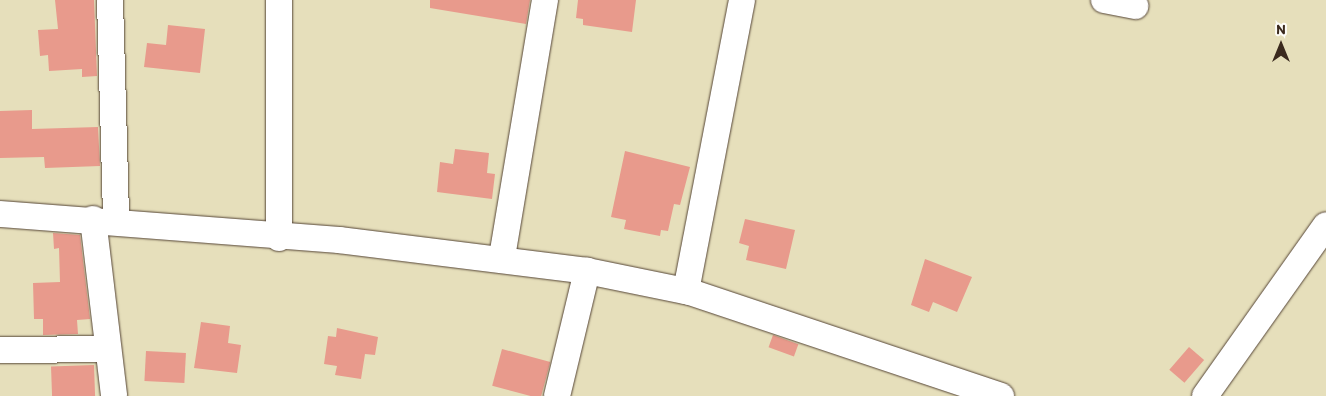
<!DOCTYPE html>
<html>
<head>
<meta charset="utf-8">
<style>
	body { margin:0 }
	#map { position:relative; width:1326px; height:396px; overflow:hidden; background:#e6dfbb; font-family:Itim,sans-serif }
	div>[style] { position:absolute }
	[style*='--x'] { left:calc(var(--x)*1px); top:calc(var(--y)*1px); width:calc(var(--w)*1px); rotate:calc(var(--a)*1deg) }
	.building>* { inset:0; background:#e89a8c; transform-origin:0 0 }
	.roads { filter:drop-shadow(0 0 1px #554536) drop-shadow(0 0 1px #554536) }
	.minor>* { height:26px; margin:-13px; padding:0 13px; transform-origin:13px; border-radius:13px; background:#fff }
	span { translate:-50% -50%; white-space:nowrap; text-align:center; line-height:1.15; -webkit-text-stroke:4px #fdfcf7; paint-order:stroke }
	.north { position:absolute; left:1256px; top:20px; width:50px; height:50px; -webkit-text-stroke:4px #fdfcf7; paint-order:stroke; rotate:0deg; font-size:14px; font-weight:700; line-height:20px; text-align:center; color:#3b2a1e }
	.north::after { content:''; display:block; margin:auto; width:18px; height:22px; background:#3b2a1e; clip-path:polygon(50% 0,100% 100%,50% 72%,0 100%) }
</style>
</head>
<body>
<div id="map">
	<div class="building">
		<div style="clip-path:polygon(55px 0,94px 0,97px 76px,82px 77px,82px 69px,49px 71px,48px 55px,40px 56px,38px 30px,58px 29px)"></div>
		<div style="clip-path:polygon(430px 0,530px 0,526px 24px,430px 8px)"></div>
		<div style="clip-path:polygon(578px 0,636px 0,632px 32px,583px 25px,583px 19px,576px 18px)"></div>
		<div style="clip-path:polygon(168px 25px,205px 29px,200px 73px,144px 67px,147px 43px,166px 45px)"></div>
		<div style="clip-path:polygon(32px 110px,32px 129px,98px 127px,100px 166px,45px 168px,44px 157px,0 158px,0 111px)"></div>
		<div style="clip-path:polygon(455px 149px,489px 153px,487px 173px,495px 174px,492px 199px,437px 192px,440px 162px,453px 164px)"></div>
		<div style="clip-path:polygon(625px 151px,690px 167px,680px 205px,674px 204px,668px 231px,661px 230px,660px 236px,624px 229px,626px 220px,611px 217px)"></div>
		<div style="clip-path:polygon(745px 219px,795px 230px,786px 269px,746px 260px,749px 246px,739px 243px)"></div>
		<div style="clip-path:polygon(53px 233px,80px 235px,90px 319px,77px 320px,78px 334px,43px 335px,43px 319px,34px 319px,33px 283px,60px 282px,59px 248px,54px 249px)"></div>
		<div style="clip-path:polygon(925px 259px,972px 277px,957px 312px,933px 302px,929px 312px,911px 305px)"></div>
		<div style="clip-path:polygon(201px 322px,230px 326px,228px 343px,241px 345px,237px 373px,194px 368px)"></div>
		<div style="clip-path:polygon(337px 328px,378px 337px,375px 355px,365px 354px,361px 379px,335px 375px,337px 366px,324px 364px,328px 336px,336px 337px)"></div>
		<div style="left:773px;top:335px;width:27px;height:13px;rotate:20deg"></div>
		<div style="left:1189px;top:347px;width:20px;height:30px;rotate:41deg"></div>
		<div style="left:502px;top:349px;width:50px;height:38px;rotate:15deg"></div>
		<div style="left:146px;top:351px;width:40px;height:30px;rotate:3deg"></div>
		<div style="left:94px;top:365px;width:31px;height:43px;rotate:88deg"></div>
	</div>
	<div class="roads">
		<div class="minor">
			<div style="--x:110;--y:0;--w:221;--a:88.4"></div>
			<div style="--x:1104;--y:0;--w:32;--a:11"></div>
			<div style="--x:0;--y:214;--w:340;--a:4.4"></div>
			<div style="--x:339;--y:240;--w:250;--a:7.1"></div>
			<div style="--x:587;--y:271;--w:105;--a:11.5"></div>
			<div style="--x:690;--y:292;--w:328;--a:18.5"></div>
			<div style="--x:93;--y:219;--w:178;--a:83.2"></div>
			<div style="--x:279;--y:238;--w:238;--a:-90"></div>
			<div style="--x:502;--y:257;--w:261;--a:-80.5"></div>
			<div style="--x:686;--y:291;--w:296;--a:-79.1"></div>
			<div style="--x:0;--y:350;--w:108;--a:-0.5"></div>
			<div style="--x:557;--y:396;--w:129;--a:-76.5"></div>
			<div style="--x:1205;--y:396;--w:209;--a:-54.7"></div>
		</div>
	</div>
	<div class="north">N</div>
</div>
</body>
</html>
